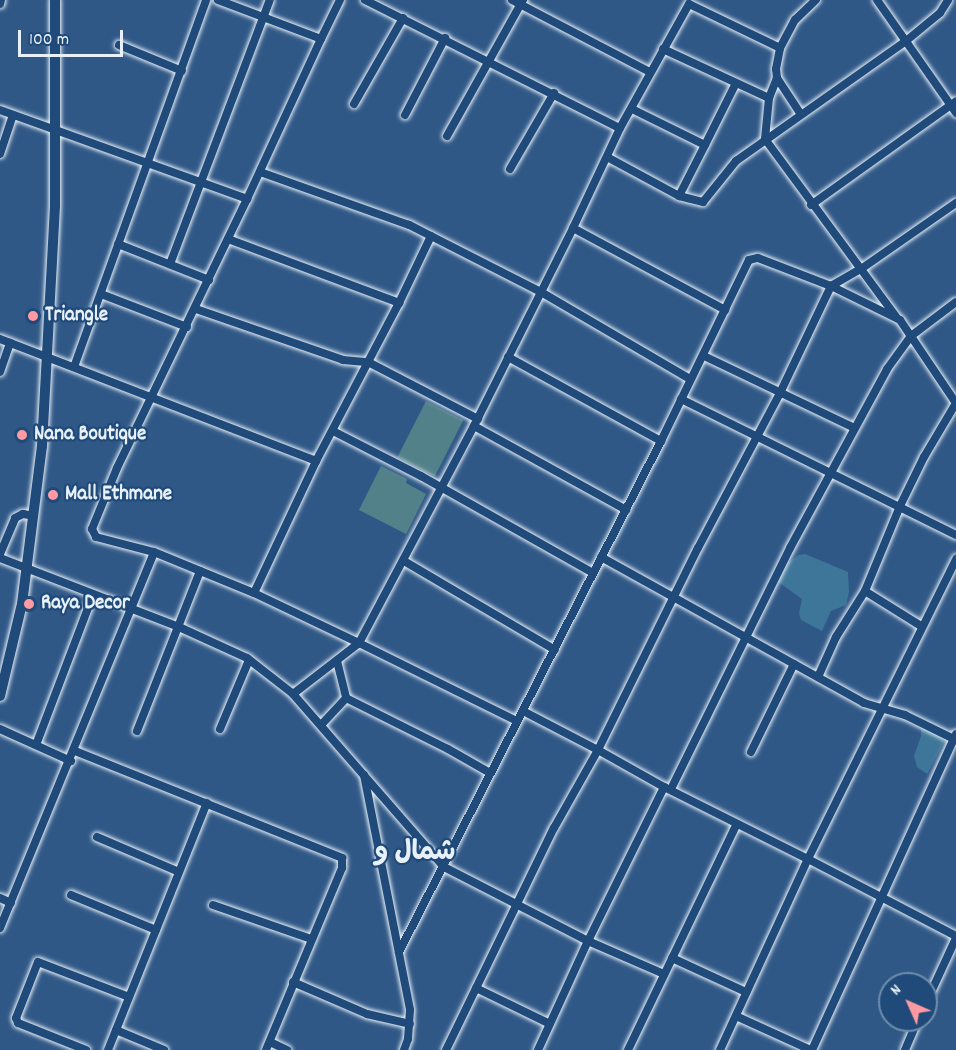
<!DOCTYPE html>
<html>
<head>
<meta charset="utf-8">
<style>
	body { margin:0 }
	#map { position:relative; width:956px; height:1050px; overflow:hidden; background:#305887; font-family:Dekko,"Playpen Sans Arabic",sans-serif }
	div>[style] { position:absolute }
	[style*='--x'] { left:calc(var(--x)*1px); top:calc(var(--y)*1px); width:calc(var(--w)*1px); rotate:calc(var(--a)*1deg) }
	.green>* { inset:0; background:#53818a; transform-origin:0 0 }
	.water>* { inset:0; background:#3e769a }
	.roads { filter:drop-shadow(0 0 2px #e8f1f8) drop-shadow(0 0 2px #e8f1f8) }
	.street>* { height:8px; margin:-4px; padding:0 4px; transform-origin:4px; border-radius:4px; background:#1f4a7a }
	.secondary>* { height:10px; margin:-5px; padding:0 5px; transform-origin:5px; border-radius:5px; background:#1f4a7a }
	.dots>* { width:16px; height:16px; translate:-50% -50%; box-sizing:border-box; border:3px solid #1f4a7a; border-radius:50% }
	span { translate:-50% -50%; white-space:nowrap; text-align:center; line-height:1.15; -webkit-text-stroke:4.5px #1f4a7a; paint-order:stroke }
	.poi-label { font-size:21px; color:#e8f1f8; font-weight:700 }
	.left { translate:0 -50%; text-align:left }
	.district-label { font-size:27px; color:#e8f1f8; font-weight:700 }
	.north { position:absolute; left:878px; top:972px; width:60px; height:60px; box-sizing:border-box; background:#1f4a7a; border:2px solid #6f8dac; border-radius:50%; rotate:315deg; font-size:16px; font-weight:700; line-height:24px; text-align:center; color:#e8f1f8 }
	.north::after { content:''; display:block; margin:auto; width:21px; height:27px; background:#ff9aa2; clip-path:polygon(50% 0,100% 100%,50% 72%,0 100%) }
	.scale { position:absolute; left:18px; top:30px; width:105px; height:27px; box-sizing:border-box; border:3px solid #e8f1f8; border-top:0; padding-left:8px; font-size:18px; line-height:21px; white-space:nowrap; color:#e8f1f8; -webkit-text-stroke:4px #1f4a7a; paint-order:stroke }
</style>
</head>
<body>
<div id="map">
	<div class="green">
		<div style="left:426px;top:401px;width:42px;height:63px;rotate:27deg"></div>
		<div style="clip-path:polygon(381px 466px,407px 479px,406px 483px,426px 494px,406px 534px,359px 510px)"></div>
	</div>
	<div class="water">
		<div style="clip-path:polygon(805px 554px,848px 572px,849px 592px,846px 605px,831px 611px,822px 631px,801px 620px,799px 613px,802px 599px,777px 581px,784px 566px,798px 555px)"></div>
		<div style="clip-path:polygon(921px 727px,939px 735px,944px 742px,927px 774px,917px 767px,914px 756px,921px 736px)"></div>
	</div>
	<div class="roads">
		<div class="street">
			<div style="--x:218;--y:0;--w:110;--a:20.7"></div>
			<div style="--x:321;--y:39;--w:43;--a:-64"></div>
			<div style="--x:365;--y:0;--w:285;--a:26.7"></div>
			<div style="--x:512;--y:0;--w:156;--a:27.6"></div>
			<div style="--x:877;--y:0;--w:138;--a:55"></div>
			<div style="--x:0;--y:4;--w:4;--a:-76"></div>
			<div style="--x:119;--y:45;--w:68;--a:22.4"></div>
			<div style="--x:663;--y:49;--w:117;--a:24.8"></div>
			<div style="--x:777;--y:78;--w:22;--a:112"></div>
			<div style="--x:769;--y:98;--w:41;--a:95.6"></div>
			<div style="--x:765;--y:139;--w:221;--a:53.6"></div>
			<div style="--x:354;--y:104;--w:99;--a:-60.3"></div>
			<div style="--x:632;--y:109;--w:81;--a:26.3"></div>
			<div style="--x:705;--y:145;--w:57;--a:117"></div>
			<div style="--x:0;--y:110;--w:263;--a:19.8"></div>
			<div style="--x:247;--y:199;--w:176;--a:-65.2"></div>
			<div style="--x:800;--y:113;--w:42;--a:-123.3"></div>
			<div style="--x:777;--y:78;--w:9;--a:-96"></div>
			<div style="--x:776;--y:69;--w:21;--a:-79"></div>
			<div style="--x:780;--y:48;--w:32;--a:-62"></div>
			<div style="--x:795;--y:20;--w:29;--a:-44"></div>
			<div style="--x:405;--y:115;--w:87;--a:-62.5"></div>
			<div style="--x:447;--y:136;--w:156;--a:-60.8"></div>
			<div style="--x:705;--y:145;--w:69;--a:-63.4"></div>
			<div style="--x:0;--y:154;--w:41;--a:-71.6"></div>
			<div style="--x:607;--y:157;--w:82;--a:28.4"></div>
			<div style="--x:679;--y:196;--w:25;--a:14"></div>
			<div style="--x:703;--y:202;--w:53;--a:-51.2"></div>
			<div style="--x:736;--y:161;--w:208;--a:-35.2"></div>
			<div style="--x:906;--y:41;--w:44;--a:-39.5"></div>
			<div style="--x:940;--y:13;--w:15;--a:-58"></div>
			<div style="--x:510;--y:169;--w:88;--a:-59.9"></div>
			<div style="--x:247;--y:199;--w:299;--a:115.8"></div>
			<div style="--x:117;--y:468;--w:66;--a:112.3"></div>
			<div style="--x:92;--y:529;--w:9;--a:63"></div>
			<div style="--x:96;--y:537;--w:60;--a:14.5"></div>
			<div style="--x:154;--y:552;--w:108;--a:22.3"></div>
			<div style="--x:254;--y:593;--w:146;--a:-64.8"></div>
			<div style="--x:316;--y:461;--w:178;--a:-62.3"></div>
			<div style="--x:399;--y:303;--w:74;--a:-64.5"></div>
			<div style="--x:431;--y:236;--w:25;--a:-153"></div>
			<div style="--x:409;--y:225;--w:158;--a:-160.4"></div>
			<div style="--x:811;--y:205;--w:178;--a:-35.6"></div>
			<div style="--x:573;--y:228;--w:173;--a:28.3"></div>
			<div style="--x:431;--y:236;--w:123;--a:27"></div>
			<div style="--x:541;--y:292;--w:173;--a:30.3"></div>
			<div style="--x:228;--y:239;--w:183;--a:20.5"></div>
			<div style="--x:118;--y:244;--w:98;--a:21.6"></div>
			<div style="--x:170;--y:264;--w:282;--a:-69.3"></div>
			<div style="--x:101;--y:294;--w:92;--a:21"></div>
			<div style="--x:196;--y:309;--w:156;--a:19.1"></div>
			<div style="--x:343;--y:360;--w:25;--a:5"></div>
			<div style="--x:368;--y:362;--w:124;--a:27.4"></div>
			<div style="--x:0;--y:339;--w:339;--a:21.1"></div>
			<div style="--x:704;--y:356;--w:166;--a:25.6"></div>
			<div style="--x:508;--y:357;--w:175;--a:28.8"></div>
			<div style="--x:74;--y:367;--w:390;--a:-70.2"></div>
			<div style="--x:0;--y:372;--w:31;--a:-71"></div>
			<div style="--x:681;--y:399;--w:307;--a:26.3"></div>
			<div style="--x:474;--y:426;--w:174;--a:28.9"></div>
			<div style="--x:333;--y:431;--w:99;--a:27.1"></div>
			<div style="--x:421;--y:476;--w:197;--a:29.4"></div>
			<div style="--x:0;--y:554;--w:39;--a:-67"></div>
			<div style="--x:15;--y:518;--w:9;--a:-27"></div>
			<div style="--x:23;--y:514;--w:11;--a:10"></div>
			<div style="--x:601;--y:557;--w:301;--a:29"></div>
			<div style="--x:864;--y:703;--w:43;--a:16.3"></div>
			<div style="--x:905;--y:715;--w:57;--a:26.1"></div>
			<div style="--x:0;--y:558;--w:192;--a:21.1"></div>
			<div style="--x:179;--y:627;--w:75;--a:24.5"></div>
			<div style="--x:247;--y:658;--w:58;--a:38"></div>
			<div style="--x:293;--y:694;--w:230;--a:48.9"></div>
			<div style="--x:444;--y:867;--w:162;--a:27.2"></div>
			<div style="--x:588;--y:941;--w:83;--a:23.5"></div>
			<div style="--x:404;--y:561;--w:175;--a:30.5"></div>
			<div style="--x:254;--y:593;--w:116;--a:25.5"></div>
			<div style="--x:359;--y:643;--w:246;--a:-62.1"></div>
			<div style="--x:474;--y:426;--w:221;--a:-63.4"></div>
			<div style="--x:573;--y:228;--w:110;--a:-64.8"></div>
			<div style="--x:620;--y:128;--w:142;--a:-60.9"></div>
			<div style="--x:689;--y:4;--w:101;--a:25.8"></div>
			<div style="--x:921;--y:626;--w:66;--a:-148"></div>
			<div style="--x:865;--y:591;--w:92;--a:-67.6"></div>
			<div style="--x:900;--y:506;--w:55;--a:-63.9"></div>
			<div style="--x:924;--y:457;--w:63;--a:-59.3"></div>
			<div style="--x:337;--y:661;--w:38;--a:76"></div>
			<div style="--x:818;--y:677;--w:44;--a:-65.8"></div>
			<div style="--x:836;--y:637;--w:54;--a:-57.8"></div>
			<div style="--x:293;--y:694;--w:83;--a:-37.7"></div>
			<div style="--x:359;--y:643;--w:176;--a:26.3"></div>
			<div style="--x:523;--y:711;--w:85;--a:27.5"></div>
			<div style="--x:598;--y:750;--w:225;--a:-63.7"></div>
			<div style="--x:698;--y:548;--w:175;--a:-62.1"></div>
			<div style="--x:780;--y:393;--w:119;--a:-64.5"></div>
			<div style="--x:831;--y:286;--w:77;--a:26.2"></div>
			<div style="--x:900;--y:320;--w:100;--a:56"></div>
			<div style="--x:321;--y:725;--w:37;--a:-47"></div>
			<div style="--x:346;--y:698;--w:114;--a:26.6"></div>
			<div style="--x:448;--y:749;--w:48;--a:29.7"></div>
			<div style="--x:0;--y:729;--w:78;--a:24.3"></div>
			<div style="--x:220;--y:729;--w:75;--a:-67.2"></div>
			<div style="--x:137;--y:731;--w:172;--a:-68.5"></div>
			<div style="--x:36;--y:745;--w:160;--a:-69.2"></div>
			<div style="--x:75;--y:751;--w:288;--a:21.8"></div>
			<div style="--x:342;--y:858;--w:10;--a:90"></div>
			<div style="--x:342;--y:868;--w:197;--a:112.7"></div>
			<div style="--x:751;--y:752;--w:98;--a:-64"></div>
			<div style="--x:364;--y:775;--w:239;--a:78.9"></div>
			<div style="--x:410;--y:1010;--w:29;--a:94"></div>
			<div style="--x:408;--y:1039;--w:12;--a:110"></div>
			<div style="--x:671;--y:789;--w:269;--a:-63.7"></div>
			<div style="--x:790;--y:548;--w:204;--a:-61.5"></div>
			<div style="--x:887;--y:369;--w:41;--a:-54"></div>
			<div style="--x:911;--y:336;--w:56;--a:-37.1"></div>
			<div style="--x:97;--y:837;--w:89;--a:23.1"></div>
			<div style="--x:71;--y:895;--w:92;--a:22.4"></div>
			<div style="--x:0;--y:898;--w:12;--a:24"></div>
			<div style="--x:213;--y:905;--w:104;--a:19.1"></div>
			<div style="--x:0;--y:928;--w:406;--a:-67.7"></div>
			<div style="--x:399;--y:952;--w:574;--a:-62.85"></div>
			<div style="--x:661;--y:441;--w:201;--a:-64.1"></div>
			<div style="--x:749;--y:260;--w:9;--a:-13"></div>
			<div style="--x:758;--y:258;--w:78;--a:21"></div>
			<div style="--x:831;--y:286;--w:34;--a:-30"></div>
			<div style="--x:861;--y:269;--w:116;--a:-34.8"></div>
			<div style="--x:672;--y:958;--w:81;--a:24.7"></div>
			<div style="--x:293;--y:982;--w:81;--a:23.4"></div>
			<div style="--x:367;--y:1014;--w:44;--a:13.1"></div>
			<div style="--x:476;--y:988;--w:82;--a:25.9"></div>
			<div style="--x:926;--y:1003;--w:72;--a:-65.2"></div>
			<div style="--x:736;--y:1016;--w:82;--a:24.4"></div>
			<div style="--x:116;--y:1030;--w:52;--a:22.6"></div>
			<div style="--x:270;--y:1042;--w:19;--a:25"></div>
			<div style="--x:86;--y:1050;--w:73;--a:-158.3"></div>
			<div style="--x:18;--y:1023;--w:5;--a:-112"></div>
			<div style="--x:16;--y:1018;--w:60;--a:-68.6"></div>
			<div style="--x:38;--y:962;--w:97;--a:21"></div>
			<div style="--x:108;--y:1050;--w:266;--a:-68.2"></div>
			<div style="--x:446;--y:1050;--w:247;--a:-64.1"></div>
			<div style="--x:554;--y:828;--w:90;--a:-60.6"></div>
			<div style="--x:598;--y:750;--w:76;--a:29.3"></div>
			<div style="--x:664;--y:787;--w:161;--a:26.6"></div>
			<div style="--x:808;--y:859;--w:335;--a:-63.7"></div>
			<div style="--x:538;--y:1050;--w:120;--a:-65.4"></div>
			<div style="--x:588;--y:941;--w:172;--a:-63.7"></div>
			<div style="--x:628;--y:1050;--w:251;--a:-64.3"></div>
			<div style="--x:720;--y:1050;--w:210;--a:-65.3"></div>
			<div style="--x:808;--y:859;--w:167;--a:27.5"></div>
			<div style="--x:812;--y:1050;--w:347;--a:-65.5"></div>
			<div style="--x:905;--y:1050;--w:33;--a:-67"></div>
		</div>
		<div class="secondary">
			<div style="--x:0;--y:696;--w:95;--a:-76.6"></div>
			<div style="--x:22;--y:604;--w:159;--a:-82.8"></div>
			<div style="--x:42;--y:446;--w:240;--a:-86.9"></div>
			<div style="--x:55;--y:206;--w:206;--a:-90"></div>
		</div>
	</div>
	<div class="dots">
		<div style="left:33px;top:316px;background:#ff9aa2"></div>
		<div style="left:22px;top:435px;background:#ff9aa2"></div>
		<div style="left:53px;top:495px;background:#ff9aa2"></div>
		<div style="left:29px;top:604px;background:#ff9aa2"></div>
	</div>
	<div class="poi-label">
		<span class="left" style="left:45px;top:316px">Triangle</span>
		<span class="left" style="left:34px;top:435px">Nana Boutique</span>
		<span class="left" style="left:65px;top:495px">Mall Ethmane</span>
		<span class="left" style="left:41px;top:604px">Raya Decor</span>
	</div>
	<div class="district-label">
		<span style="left:415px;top:854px">شمال و</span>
	</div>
	<div class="north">N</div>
	<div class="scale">100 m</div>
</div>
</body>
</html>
